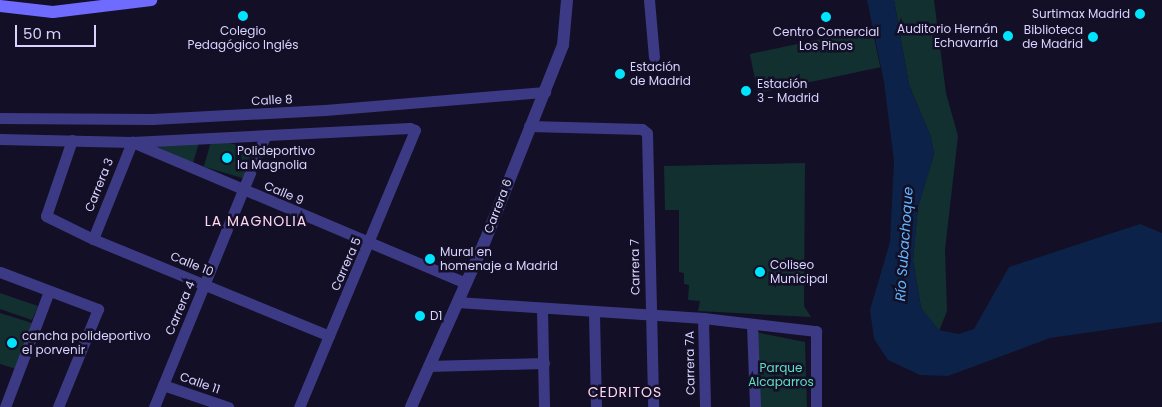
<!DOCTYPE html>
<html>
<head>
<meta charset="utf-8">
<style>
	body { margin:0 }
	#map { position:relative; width:1162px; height:407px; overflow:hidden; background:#130f26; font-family:Poppins,sans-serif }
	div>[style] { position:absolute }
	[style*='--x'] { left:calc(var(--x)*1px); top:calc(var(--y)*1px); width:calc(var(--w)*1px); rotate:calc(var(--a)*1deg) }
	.green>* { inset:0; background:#12302f; transform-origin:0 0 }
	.water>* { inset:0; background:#0c2248 }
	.minor>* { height:11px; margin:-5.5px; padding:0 5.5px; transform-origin:5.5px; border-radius:5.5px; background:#3d3a85 }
	.tertiary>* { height:12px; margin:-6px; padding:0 6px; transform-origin:6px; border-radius:6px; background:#3d3a85 }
	.secondary>* { height:12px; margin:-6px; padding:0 6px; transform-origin:6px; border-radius:6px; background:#6f6bff }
	.dots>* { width:14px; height:14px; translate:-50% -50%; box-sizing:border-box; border:2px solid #130f26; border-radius:50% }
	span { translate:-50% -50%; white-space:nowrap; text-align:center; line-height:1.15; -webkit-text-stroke:5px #130f26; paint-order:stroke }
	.poi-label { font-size:12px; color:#d9d4ff }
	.right { translate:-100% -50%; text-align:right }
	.left { translate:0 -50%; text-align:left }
	.street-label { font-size:12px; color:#d9d4ff }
	.park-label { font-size:12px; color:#5fe0c0 }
	.neighbourhood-label { font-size:14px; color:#ffd6f0; letter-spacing:1px }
	.water-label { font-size:14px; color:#62b6ff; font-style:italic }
	.scale { position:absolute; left:15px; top:25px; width:81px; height:22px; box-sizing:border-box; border:2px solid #d9d4ff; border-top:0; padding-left:6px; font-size:15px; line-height:18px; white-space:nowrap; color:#d9d4ff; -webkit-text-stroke:4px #130f26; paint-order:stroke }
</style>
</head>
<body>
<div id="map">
	<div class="green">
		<div style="clip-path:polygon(894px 0,934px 0,946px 93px,958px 136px,945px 250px,947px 311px,939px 331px,921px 308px,913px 260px,918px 207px,934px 154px,931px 137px,909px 85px)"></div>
		<div style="left:872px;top:28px;width:40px;height:125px;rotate:78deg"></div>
		<div style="left:212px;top:138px;width:43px;height:30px;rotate:16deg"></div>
		<div style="clip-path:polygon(199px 143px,193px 163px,156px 146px)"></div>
		<div style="clip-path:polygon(805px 163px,804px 306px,811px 317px,698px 311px,700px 301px,688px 300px,689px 285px,684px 284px,684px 273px,679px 272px,679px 210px,665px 210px,664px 166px)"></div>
		<div style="clip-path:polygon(0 293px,38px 306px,32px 320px,0 309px)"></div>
		<div style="clip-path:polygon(0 313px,32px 323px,16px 369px,0 364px)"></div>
		<div style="clip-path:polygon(755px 332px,805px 342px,807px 407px,756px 407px)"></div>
	</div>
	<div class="water">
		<div style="clip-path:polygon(867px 0,894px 0,909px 85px,931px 137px,934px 154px,918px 207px,913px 260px,921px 308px,939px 330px,959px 334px,974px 329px,1009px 267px,1140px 224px,1162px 233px,1162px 322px,1050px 338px,948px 376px,920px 375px,888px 360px,874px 339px,870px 310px,890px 242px,894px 161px,884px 82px)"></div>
	</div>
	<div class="minor">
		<div style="--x:649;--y:0;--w:57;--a:85"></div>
		<div style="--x:0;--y:118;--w:152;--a:0.4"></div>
		<div style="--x:152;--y:119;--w:173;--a:-3"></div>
		<div style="--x:325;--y:110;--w:221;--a:-4.7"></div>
		<div style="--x:529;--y:126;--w:113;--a:1.5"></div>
		<div style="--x:642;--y:129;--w:6;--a:39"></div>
		<div style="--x:647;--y:133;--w:274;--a:88.7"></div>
		<div style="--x:0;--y:139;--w:132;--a:1.3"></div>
		<div style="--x:132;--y:142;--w:362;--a:22.9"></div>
		<div style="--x:72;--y:140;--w:80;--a:108.9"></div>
		<div style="--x:46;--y:216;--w:52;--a:26.1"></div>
		<div style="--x:93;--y:239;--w:255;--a:22.3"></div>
		<div style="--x:132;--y:142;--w:278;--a:-2.9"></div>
		<div style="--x:410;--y:128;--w:5;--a:22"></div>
		<div style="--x:415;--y:130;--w:300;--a:112.7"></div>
		<div style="--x:93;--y:239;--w:105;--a:-68.1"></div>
		<div style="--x:0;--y:272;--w:105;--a:20.7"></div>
		<div style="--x:98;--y:309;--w:106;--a:112.2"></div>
		<div style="--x:457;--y:302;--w:247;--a:3.7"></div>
		<div style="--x:703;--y:318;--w:114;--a:6.6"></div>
		<div style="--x:816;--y:331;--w:76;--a:90"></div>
		<div style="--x:542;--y:310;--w:97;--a:88.8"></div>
		<div style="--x:594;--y:313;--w:94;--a:88.8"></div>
		<div style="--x:703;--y:318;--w:89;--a:88.7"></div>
		<div style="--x:752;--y:324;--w:83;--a:87.9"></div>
		<div style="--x:428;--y:366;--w:116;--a:-1.5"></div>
		<div style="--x:163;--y:385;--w:69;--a:18.7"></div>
		<div style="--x:5;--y:407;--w:124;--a:-69.2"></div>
		<div style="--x:154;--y:407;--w:293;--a:-67.7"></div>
	</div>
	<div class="tertiary">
		<div style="--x:411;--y:407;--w:182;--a:-66"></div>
		<div style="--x:485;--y:241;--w:211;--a:-68.3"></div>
		<div style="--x:563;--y:45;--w:45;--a:-84.9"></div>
	</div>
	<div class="secondary">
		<div style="--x:0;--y:6;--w:53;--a:6.5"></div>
		<div style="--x:53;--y:12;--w:99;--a:-7"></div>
	</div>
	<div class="dots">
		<div style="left:1140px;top:14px;background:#00e5ff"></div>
		<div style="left:243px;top:16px;background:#00e5ff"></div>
		<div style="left:826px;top:17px;background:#00e5ff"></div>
		<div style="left:1008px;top:36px;background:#00e5ff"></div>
		<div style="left:1093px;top:37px;background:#00e5ff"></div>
		<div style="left:620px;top:74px;background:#00e5ff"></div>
		<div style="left:746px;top:91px;background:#00e5ff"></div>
		<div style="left:227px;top:158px;background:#00e5ff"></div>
		<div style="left:430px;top:259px;background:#00e5ff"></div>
		<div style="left:760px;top:272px;background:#00e5ff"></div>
		<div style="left:420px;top:316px;background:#00e5ff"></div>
		<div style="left:12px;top:343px;background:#00e5ff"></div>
	</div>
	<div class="poi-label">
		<span class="right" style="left:1130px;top:14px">Surtimax Madrid</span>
		<span class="right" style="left:998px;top:36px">Auditorio Hernán<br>Echavarría</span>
		<span class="right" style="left:1083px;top:37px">Biblioteca<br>de Madrid</span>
		<span style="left:243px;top:38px">Colegio<br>Pedagógico Inglés</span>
		<span style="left:826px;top:39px">Centro Comercial<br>Los Pinos</span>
		<span class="left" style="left:630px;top:74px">Estación<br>de Madrid</span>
		<span class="left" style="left:757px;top:91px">Estación<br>3 - Madrid</span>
		<span class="left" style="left:237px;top:158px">Polideportivo<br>la Magnolia</span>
		<span class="left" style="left:440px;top:259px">Mural en<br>homenaje a Madrid</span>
		<span class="left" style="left:770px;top:272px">Coliseo<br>Municipal</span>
		<span class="left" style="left:430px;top:316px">D1</span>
		<span class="left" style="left:22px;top:343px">cancha polideportivo<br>el porvenir</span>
	</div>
	<div class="street-label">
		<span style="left:272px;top:100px;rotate:-3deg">Calle 8</span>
		<span style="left:99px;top:185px;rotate:-68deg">Carrera 3</span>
		<span style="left:284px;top:193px;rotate:23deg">Calle 9</span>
		<span style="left:498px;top:206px;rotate:-69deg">Carrera 6</span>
		<span style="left:192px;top:264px;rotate:22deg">Calle 10</span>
		<span style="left:346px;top:264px;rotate:-66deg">Carrera 5</span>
		<span style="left:635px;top:267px;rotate:-91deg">Carrera 7</span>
		<span style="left:180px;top:308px;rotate:-67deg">Carrera 4</span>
		<span style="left:690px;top:363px;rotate:-91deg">Carrera 7A</span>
		<span style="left:200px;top:383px;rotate:19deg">Calle 11</span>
	</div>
	<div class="park-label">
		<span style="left:781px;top:375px">Parque<br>Alcaparros</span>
	</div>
	<div class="neighbourhood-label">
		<span style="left:256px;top:221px">LA MAGNOLIA</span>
		<span style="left:625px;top:392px">CEDRITOS</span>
	</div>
	<div class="water-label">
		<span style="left:904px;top:244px;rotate:-86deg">Río Subachoque</span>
	</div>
	<div class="scale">50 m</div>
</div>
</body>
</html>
